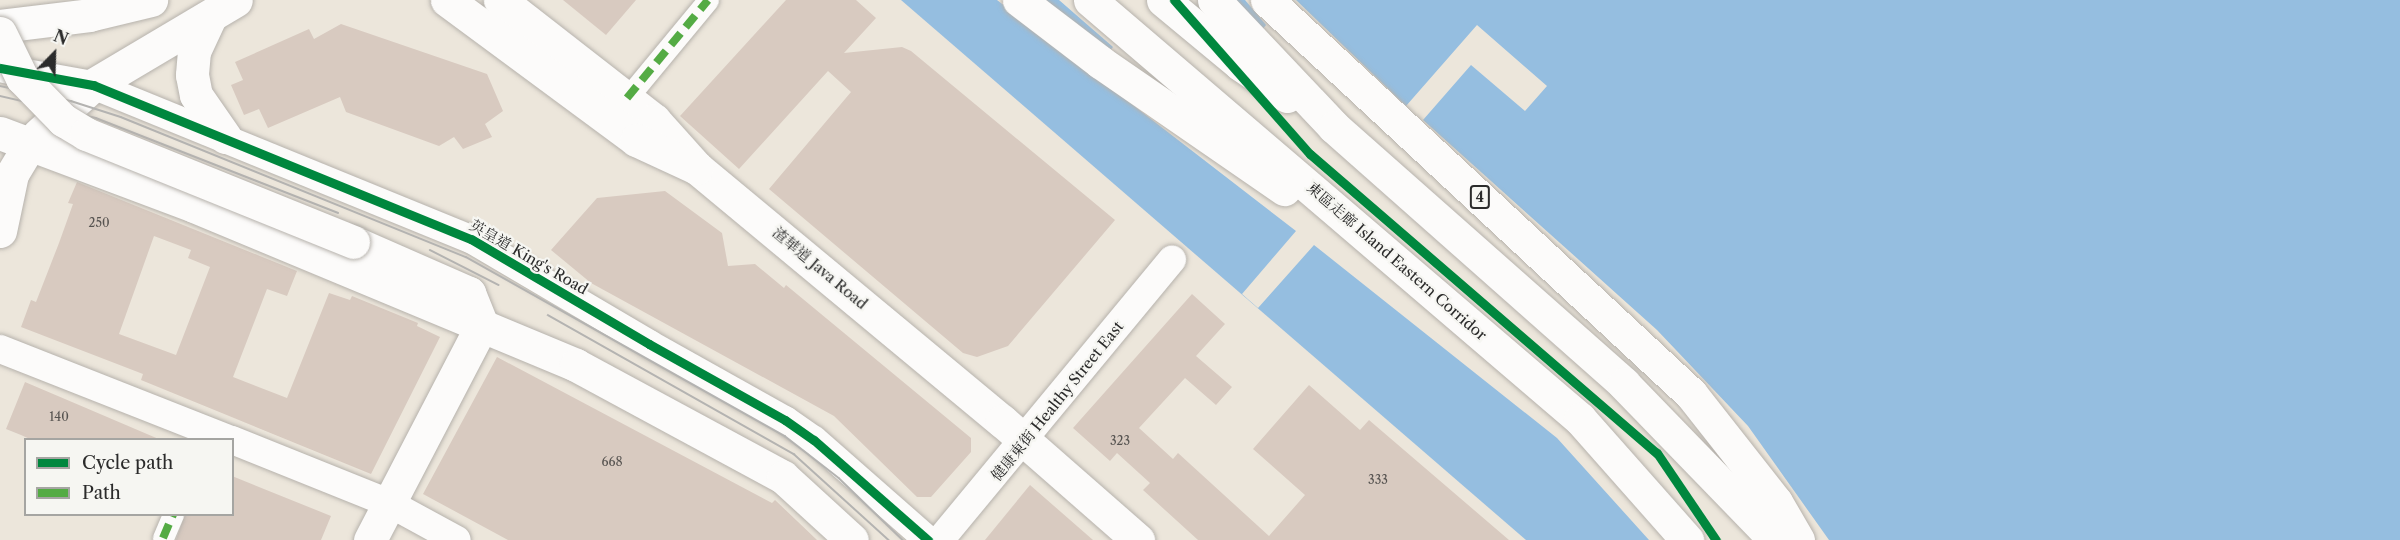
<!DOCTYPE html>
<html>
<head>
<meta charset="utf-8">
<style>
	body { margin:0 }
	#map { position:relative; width:2400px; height:540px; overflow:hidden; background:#ece6db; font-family:"Libre Caslon Text","Noto Serif TC",serif }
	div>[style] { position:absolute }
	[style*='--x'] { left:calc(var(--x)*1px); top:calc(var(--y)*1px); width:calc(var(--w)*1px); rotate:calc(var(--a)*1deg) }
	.water>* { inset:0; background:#95bee0 }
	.pier>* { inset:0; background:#ece6db }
	.building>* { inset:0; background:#d8cac0 }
	.roads { filter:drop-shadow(0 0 2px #b6b2ac) drop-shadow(0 0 2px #b6b2ac) }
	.pedestrian>* { height:21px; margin:-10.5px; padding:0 10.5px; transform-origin:10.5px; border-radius:10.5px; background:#fcfbfa }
	.minor>* { height:28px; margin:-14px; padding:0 14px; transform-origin:14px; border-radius:14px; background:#fcfbfa }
	.tertiary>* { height:33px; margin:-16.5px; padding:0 16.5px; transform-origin:16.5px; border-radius:16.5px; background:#fcfbfa }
	.secondary>* { height:33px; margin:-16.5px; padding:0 16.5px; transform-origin:16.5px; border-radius:16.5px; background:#fcfbfa }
	.motorway>* { height:33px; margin:-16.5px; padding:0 16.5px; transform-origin:16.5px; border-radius:16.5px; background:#fcfbfa }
	.tram>* { height:1.5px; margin:-0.75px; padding:0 0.75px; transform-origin:0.75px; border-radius:0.75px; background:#b4b3b1 }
	.bridges { filter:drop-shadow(0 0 2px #b6b2ac) drop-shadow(0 0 2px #b6b2ac) }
	.motorway-bridge>* { height:33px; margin:-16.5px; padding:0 16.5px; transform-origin:16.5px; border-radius:16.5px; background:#fcfbfa }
	.quiet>* { height:8px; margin-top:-4px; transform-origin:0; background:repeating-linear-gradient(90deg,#54ab44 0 15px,transparent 0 23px) }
	.cycleway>* { height:9px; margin:-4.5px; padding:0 4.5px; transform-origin:4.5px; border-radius:4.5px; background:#00873e }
	span { translate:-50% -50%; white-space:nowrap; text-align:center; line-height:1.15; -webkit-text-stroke:4.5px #f6f6f2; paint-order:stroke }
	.number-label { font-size:12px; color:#565350 }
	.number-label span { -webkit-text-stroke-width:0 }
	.shield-label span { padding:2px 4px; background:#f6f6f2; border:2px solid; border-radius:4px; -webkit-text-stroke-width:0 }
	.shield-label { font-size:14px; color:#2b2b2b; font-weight:700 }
	.street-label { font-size:15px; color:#2b2b2b }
	.legend { position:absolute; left:24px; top:438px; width:210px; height:78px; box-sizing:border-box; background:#f6f6f2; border:2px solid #a5a5a2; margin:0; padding:8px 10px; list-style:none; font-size:18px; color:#2b2b2b }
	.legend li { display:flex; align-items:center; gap:12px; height:30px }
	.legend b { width:30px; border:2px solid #a5a5a2 }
	.north { position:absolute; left:24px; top:24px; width:60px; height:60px; -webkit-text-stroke:4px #f6f6f2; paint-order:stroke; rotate:23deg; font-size:16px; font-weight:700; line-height:24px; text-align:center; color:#2b2b2b }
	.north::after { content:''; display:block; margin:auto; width:21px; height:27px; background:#2b2b2b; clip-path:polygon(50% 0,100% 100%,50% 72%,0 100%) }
</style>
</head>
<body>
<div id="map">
	<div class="water">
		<div style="clip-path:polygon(901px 0,2400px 0,2400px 540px,1526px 540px)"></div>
	</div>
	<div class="pier">
		<div style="clip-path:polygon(997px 0,1038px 0,1107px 54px,1113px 47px,1059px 0,1230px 0,1261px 31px,1266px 25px,1245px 0,1296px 0,1406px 106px,1477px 25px,1547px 86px,1525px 111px,1471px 65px,1423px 120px,1657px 330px,1748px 426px,1829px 540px,1649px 540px,1557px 438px,1314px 245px,1258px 308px,1242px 294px,1296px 231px)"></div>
	</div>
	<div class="building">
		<div style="clip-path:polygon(563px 0,636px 0,606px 35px)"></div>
		<div style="clip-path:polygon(786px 0,856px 0,876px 18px,844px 53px,902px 47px,911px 51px,1115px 220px,1008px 346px,977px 357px,963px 353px,769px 189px,851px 92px,828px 71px,739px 169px,680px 116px)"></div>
		<div style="clip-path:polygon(341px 24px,487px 74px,503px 111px,485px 124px,492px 137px,463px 149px,454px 137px,439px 146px,346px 112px,340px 97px,268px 128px,259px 109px,244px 115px,231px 85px,243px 80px,235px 62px,309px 29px,314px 39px)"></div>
		<div style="clip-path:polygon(evenodd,77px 182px,297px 271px,287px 296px,267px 289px,233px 377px,287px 398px,329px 293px,350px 300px,352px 296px,418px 323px,417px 326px,440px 337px,371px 474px,141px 380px,143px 374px,21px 327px,31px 300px,36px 302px,59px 243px,73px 204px,68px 203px,77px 182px,154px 236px,191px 250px,188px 258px,210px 267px,176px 355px,119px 334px,154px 236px)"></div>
		<div style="clip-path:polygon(665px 191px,722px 233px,728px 266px,755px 264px,784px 288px,786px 285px,971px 438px,971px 452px,931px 497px,917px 497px,834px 416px,591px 283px,551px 250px,597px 198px)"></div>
		<div style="clip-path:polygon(1192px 294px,1225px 324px,1196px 356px,1232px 387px,1216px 405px,1185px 378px,1139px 428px,1173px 459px,1178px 453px,1269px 536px,1305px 495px,1253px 449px,1309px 385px,1360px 430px,1369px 420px,1509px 540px,1198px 540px,1143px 490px,1150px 483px,1117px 453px,1110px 461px,1073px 428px)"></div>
		<div style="clip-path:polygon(497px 357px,772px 503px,775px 500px,817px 540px,508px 540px,423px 494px)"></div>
		<div style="clip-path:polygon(25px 382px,79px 405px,161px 440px,32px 440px,21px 435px,6px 429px)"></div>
		<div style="clip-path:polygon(232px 476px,331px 516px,321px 540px,176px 540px,185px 514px,232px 514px)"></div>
		<div style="clip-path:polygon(1030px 485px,1093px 540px,985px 540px)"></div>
	</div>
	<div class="roads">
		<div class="pedestrian">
			<div style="--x:627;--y:98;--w:127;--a:-50.4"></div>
			<div style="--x:163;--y:538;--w:26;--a:-67"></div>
		</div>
		<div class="minor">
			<div style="--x:4;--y:69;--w:90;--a:10.2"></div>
			<div style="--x:93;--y:85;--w:408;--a:22.2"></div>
			<div style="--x:471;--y:239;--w:207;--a:30.5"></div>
			<div style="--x:649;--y:344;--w:156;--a:29.2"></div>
			<div style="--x:785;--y:420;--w:35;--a:35"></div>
			<div style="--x:814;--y:440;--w:152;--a:41.3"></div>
			<div style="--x:0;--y:349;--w:248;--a:21.5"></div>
			<div style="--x:232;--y:440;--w:169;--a:21.9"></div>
			<div style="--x:389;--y:503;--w:77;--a:28.6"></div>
			<div style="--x:940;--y:540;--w:364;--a:-50.4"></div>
		</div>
		<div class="tertiary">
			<div style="--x:0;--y:231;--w:58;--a:-78.1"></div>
			<div style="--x:12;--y:174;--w:35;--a:-59"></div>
			<div style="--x:370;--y:540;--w:242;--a:-62.5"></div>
		</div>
		<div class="secondary">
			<div style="--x:500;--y:0;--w:195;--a:37.9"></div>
			<div style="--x:654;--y:120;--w:64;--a:48.1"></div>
			<div style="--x:697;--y:168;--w:396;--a:39.7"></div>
			<div style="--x:1002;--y:421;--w:181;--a:41.2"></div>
			<div style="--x:210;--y:17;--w:38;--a:115"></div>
			<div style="--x:194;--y:51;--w:24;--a:95"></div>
			<div style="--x:192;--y:75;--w:20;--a:79"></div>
			<div style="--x:196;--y:95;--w:51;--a:55.4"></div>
			<div style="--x:0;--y:26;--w:90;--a:-7"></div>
			<div style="--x:89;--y:15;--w:64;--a:-13.6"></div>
			<div style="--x:0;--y:133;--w:207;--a:20.6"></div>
			<div style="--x:194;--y:206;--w:414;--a:22.6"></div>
			<div style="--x:576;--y:365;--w:235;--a:28.4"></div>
			<div style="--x:783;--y:477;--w:93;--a:42.4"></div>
			<div style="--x:38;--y:135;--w:74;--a:-42.3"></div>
			<div style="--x:93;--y:85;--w:166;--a:-30.7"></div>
		</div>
		<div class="motorway">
			<div style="--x:447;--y:0;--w:235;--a:36.5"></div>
			<div style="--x:636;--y:140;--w:67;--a:24.7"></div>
			<div style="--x:1019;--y:0;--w:102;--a:37.4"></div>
			<div style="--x:1100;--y:62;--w:224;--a:34.6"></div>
			<div style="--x:1090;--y:0;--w:645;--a:40.53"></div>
			<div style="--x:1580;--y:419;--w:162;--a:48.5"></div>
			<div style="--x:1163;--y:0;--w:100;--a:39.7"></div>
			<div style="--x:1240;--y:64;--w:57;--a:34.2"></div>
			<div style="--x:1214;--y:0;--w:175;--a:46.6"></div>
			<div style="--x:1334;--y:127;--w:387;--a:41.5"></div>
			<div style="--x:1624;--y:384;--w:217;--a:45.9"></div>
			<div style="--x:1267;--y:0;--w:579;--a:42.9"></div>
			<div style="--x:1691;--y:394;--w:137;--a:51.8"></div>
			<div style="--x:1776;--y:502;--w:44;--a:59.9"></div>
			<div style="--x:353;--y:242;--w:127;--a:23.7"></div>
			<div style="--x:469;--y:293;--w:35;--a:68"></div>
		</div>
	</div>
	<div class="tram">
		<div style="--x:0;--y:86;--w:73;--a:11.9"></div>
		<div style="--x:71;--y:101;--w:52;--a:17.7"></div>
		<div style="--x:121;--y:117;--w:372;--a:22.1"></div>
		<div style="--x:466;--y:257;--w:366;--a:29.3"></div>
		<div style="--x:785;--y:436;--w:68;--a:37.9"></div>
		<div style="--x:839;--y:478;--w:89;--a:44.1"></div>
		<div style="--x:0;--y:96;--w:98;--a:12.9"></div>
		<div style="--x:96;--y:118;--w:260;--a:21.4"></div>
		<div style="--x:430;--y:250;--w:77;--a:26.9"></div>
		<div style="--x:548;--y:315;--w:283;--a:29.5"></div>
		<div style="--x:794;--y:454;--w:128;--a:42.2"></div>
	</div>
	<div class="bridges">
		<div class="motorway-bridge">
			<div style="--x:0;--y:33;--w:50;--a:63.9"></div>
			<div style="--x:22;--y:78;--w:59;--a:45.7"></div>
			<div style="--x:63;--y:120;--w:27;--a:31"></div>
			<div style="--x:86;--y:134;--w:288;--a:22"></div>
		</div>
	</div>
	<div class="quiet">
		<div style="--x:627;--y:98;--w:127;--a:-50.4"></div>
		<div style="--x:163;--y:538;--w:26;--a:-67"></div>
	</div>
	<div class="cycleway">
		<div style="--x:1174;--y:0;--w:205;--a:48.6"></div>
		<div style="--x:1310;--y:154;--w:458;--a:40.8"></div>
		<div style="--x:1657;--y:453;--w:105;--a:55.9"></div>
		<div style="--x:0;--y:68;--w:95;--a:10.4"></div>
		<div style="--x:93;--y:85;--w:408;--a:22.2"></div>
		<div style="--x:471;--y:239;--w:207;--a:30.5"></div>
		<div style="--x:649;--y:344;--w:156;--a:29.2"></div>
		<div style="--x:785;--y:420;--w:35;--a:35"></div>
		<div style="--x:814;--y:440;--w:152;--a:41.3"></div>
	</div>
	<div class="number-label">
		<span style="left:99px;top:223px">250</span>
		<span style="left:59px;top:417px">140</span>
		<span style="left:1120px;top:441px">323</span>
		<span style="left:612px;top:462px">668</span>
		<span style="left:1378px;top:480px">333</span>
	</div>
	<div class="shield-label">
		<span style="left:1480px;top:197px">4</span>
	</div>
	<div class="street-label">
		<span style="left:529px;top:257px;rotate:30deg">英皇道 King's Road</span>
		<span style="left:1397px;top:261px;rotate:41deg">東區走廊 Island Eastern Corridor</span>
		<span style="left:820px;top:268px;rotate:40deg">渣華道 Java Road</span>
		<span style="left:1057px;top:401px;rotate:-51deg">健康東街 Healthy Street East</span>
	</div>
	<ul class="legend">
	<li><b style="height:8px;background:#00873e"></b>Cycle path</li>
	<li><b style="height:8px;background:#54ab44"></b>Path</li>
	</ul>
	<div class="north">N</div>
</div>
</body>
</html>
